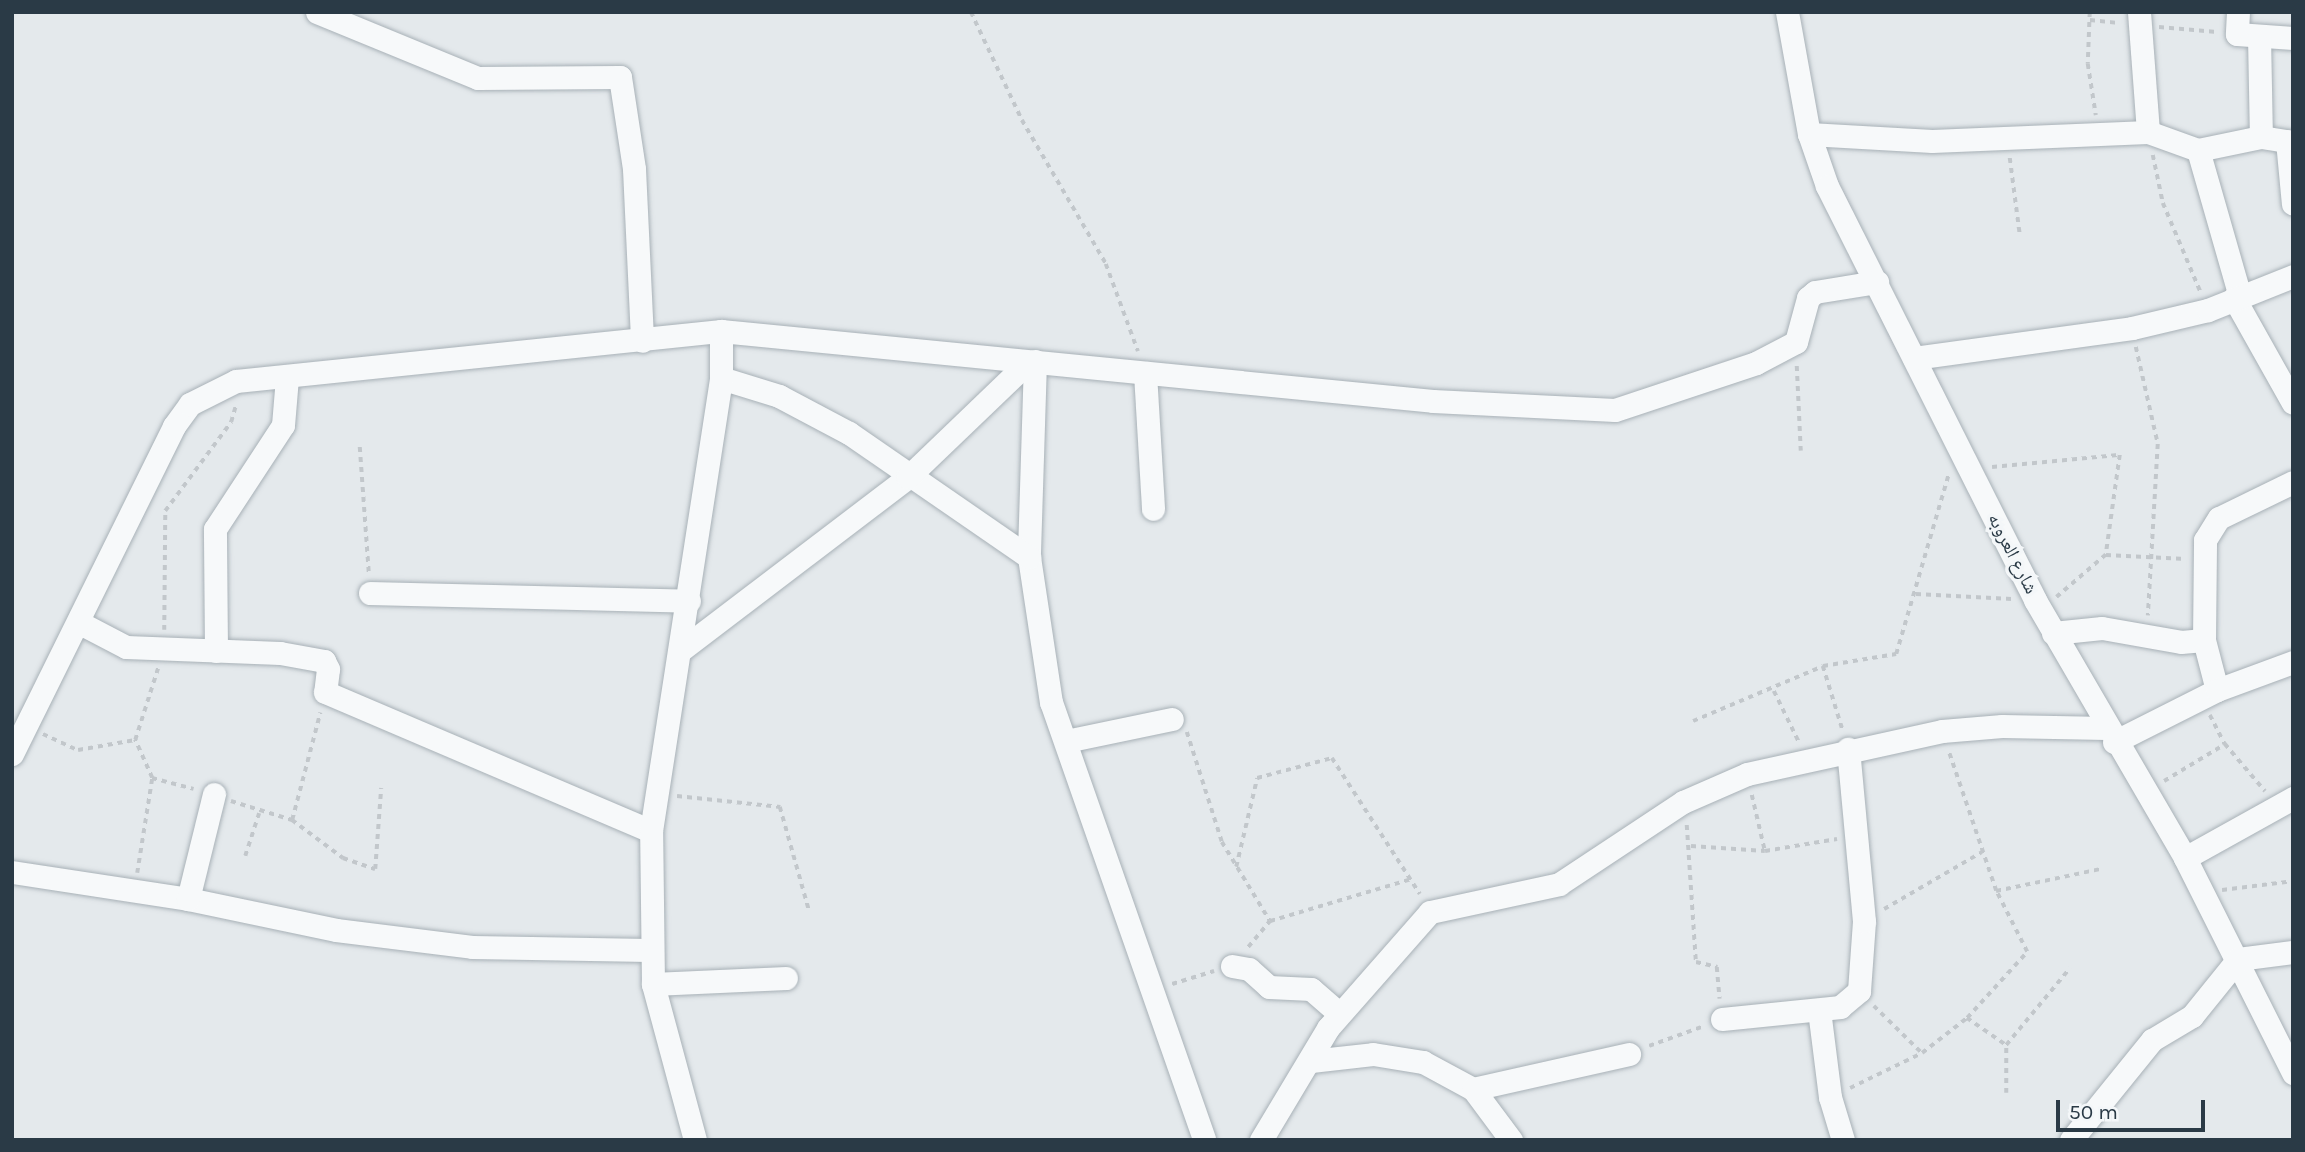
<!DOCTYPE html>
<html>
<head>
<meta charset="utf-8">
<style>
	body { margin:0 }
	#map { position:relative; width:2305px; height:1152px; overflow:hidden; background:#e4e9ec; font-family:Karla,"Noto Naskh Arabic",sans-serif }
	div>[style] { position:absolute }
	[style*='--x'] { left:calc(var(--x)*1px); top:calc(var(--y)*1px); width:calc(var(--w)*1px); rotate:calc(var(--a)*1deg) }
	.path>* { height:3.5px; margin-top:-1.75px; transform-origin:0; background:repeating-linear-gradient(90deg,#c2c7cb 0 5px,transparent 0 10px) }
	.roads { filter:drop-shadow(0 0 2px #a8b1b7) drop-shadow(0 0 2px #a8b1b7) }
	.minor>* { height:23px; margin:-11.5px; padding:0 11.5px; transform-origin:11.5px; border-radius:11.5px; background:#f7f9fa }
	span { translate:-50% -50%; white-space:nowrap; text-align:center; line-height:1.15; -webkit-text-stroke:7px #f4f7f9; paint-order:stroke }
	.street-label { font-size:19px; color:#2a3a46 }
	.frame { position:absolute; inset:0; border:14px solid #2a3a46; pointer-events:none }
	.scale { position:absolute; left:2056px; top:1100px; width:149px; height:32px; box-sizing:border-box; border:4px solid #2a3a46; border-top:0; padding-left:9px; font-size:21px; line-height:24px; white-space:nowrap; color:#2a3a46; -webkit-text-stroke:5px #f4f7f9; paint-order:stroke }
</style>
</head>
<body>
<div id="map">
	<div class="path">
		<div style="--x:971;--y:12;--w:119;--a:64.7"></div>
		<div style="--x:1022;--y:120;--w:167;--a:59.7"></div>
		<div style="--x:1106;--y:264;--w:93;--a:69.8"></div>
		<div style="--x:2090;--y:12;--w:52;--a:92.2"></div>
		<div style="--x:2088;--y:64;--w:52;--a:81.1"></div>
		<div style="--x:2090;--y:20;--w:30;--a:6"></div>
		<div style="--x:2159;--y:27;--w:58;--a:4.9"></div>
		<div style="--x:2153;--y:155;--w:49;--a:78.2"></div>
		<div style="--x:2163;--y:203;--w:98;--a:67.1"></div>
		<div style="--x:2010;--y:158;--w:78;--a:82.6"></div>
		<div style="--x:2136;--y:347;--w:99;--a:77.2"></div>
		<div style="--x:2158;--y:444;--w:172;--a:93.3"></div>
		<div style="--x:1797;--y:366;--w:85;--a:87.3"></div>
		<div style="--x:360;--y:447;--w:127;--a:85.9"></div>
		<div style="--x:1992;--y:467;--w:129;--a:-5.4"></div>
		<div style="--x:2120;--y:455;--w:101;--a:98"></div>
		<div style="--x:2106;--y:555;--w:65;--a:139.4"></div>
		<div style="--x:2106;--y:555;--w:80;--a:2.9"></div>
		<div style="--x:1916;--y:594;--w:96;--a:3"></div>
		<div style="--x:164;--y:630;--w:119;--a:-89.5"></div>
		<div style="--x:165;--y:511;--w:111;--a:-53.4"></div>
		<div style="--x:231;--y:422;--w:19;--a:-74"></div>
		<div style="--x:1823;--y:666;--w:68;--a:72.9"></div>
		<div style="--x:1774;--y:691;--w:57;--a:63.9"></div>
		<div style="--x:2210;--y:715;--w:33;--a:63"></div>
		<div style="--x:2225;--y:744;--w:62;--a:49.6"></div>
		<div style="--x:1693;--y:721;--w:141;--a:-22.9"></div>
		<div style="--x:1823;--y:666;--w:74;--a:-9.3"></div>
		<div style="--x:1896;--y:654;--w:189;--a:-73.7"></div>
		<div style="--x:1187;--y:732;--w:115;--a:72.3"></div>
		<div style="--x:1222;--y:842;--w:92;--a:58.7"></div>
		<div style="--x:43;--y:734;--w:38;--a:25"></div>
		<div style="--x:78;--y:750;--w:58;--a:-10"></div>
		<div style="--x:152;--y:778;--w:43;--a:14.7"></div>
		<div style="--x:2164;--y:781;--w:71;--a:-31.2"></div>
		<div style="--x:1752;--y:795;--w:57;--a:76.9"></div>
		<div style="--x:677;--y:796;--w:104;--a:6.1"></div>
		<div style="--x:780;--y:807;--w:107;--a:74.3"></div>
		<div style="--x:231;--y:801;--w:64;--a:17.3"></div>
		<div style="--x:292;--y:820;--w:64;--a:36.7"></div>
		<div style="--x:343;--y:858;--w:34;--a:19"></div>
		<div style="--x:375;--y:869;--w:81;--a:-85.8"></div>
		<div style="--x:292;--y:820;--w:111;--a:-75.3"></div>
		<div style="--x:1687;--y:825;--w:137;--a:86.2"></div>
		<div style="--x:1696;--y:962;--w:22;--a:13"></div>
		<div style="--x:1717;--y:967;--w:32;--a:85"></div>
		<div style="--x:1691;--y:846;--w:74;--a:3.9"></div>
		<div style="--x:1765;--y:851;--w:73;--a:-9.5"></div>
		<div style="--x:245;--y:856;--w:45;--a:-72"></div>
		<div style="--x:1236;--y:867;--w:91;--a:-76.7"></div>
		<div style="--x:1257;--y:778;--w:78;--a:-14.9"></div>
		<div style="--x:1332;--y:758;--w:162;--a:57.1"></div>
		<div style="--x:137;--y:873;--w:96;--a:-81"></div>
		<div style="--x:152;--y:778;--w:42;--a:-114.1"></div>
		<div style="--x:135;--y:740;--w:76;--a:-72.3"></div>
		<div style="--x:2222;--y:890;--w:72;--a:-7.2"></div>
		<div style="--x:1996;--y:891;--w:106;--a:-11.9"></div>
		<div style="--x:1884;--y:909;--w:113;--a:-30.2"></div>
		<div style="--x:1248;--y:947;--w:34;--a:-50"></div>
		<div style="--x:1270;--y:921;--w:148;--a:-16.5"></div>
		<div style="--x:1172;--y:984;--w:44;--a:-17.2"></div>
		<div style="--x:1874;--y:1006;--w:67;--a:44.4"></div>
		<div style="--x:1967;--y:1018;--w:47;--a:34.7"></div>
		<div style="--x:1649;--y:1046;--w:59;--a:-20"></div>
		<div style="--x:1850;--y:1088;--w:80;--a:-25.9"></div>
		<div style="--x:1922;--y:1053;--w:57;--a:-37.9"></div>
		<div style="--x:1967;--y:1018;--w:89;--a:-47.7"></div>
		<div style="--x:2027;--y:952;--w:68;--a:-116.9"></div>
		<div style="--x:1996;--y:891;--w:149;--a:-108.8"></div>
		<div style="--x:2006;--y:1093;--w:48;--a:-90"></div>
		<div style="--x:2006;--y:1045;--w:100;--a:-50.3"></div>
	</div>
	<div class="roads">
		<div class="minor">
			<div style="--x:317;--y:12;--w:174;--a:22.3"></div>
			<div style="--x:478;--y:78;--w:142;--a:-0.4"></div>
			<div style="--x:620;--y:77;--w:93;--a:81.3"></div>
			<div style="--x:634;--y:169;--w:172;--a:87.3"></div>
			<div style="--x:1787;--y:12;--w:124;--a:79.8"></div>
			<div style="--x:1809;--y:134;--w:55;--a:70.9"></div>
			<div style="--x:1827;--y:186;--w:463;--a:63.3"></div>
			<div style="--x:2035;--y:600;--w:298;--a:59.8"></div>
			<div style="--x:2185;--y:858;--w:241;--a:63.3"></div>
			<div style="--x:2139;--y:12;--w:120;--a:85.7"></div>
			<div style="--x:2238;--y:12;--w:22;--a:93"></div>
			<div style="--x:2237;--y:34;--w:56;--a:4.1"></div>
			<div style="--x:2259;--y:36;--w:101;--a:88.9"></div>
			<div style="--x:1809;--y:134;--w:123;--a:3.3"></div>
			<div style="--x:1932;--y:141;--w:216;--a:-2.4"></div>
			<div style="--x:2148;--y:132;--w:53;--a:19.8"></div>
			<div style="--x:2198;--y:150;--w:64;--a:-11.7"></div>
			<div style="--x:2261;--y:137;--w:32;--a:9"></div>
			<div style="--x:2287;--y:141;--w:63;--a:84.6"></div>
			<div style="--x:2198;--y:150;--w:149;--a:74"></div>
			<div style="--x:2234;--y:298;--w:120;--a:60.7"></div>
			<div style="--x:1914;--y:358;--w:220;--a:-7.8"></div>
			<div style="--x:2132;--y:328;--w:78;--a:-13.3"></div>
			<div style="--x:2208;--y:310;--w:92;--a:-21.8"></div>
			<div style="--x:1035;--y:361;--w:196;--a:91.8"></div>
			<div style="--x:1029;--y:557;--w:147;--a:81.4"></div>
			<div style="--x:1051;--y:702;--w:464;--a:70.7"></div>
			<div style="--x:1145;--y:373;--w:136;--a:86.6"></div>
			<div style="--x:721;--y:378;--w:61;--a:17.2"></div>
			<div style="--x:779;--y:396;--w:79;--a:27.9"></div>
			<div style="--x:849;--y:433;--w:219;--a:34.6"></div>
			<div style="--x:370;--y:593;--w:319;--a:1.4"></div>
			<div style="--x:78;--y:622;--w:54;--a:27.5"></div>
			<div style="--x:126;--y:647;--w:154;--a:2.2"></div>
			<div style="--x:280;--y:653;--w:45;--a:10.3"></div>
			<div style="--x:324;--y:661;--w:9;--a:63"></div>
			<div style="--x:328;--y:669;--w:23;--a:97"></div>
			<div style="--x:325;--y:692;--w:354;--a:23.1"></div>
			<div style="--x:2053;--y:633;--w:49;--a:-5.8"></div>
			<div style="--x:2102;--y:628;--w:80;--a:10"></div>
			<div style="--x:2181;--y:642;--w:23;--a:-5"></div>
			<div style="--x:681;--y:650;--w:285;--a:-37.3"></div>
			<div style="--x:908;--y:477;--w:166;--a:-43.8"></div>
			<div style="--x:216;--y:651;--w:122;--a:-90.5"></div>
			<div style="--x:215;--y:529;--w:124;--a:-56.8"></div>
			<div style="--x:283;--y:425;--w:48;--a:-85.2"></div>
			<div style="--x:2217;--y:690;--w:52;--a:-104.6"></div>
			<div style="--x:2204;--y:640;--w:100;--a:-89.4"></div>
			<div style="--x:2205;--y:540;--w:26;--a:-58"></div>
			<div style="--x:2219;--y:518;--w:82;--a:-25.9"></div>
			<div style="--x:1066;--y:741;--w:108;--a:-11.7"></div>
			<div style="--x:2114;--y:742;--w:115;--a:-26.8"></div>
			<div style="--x:2217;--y:690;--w:81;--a:-20.2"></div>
			<div style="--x:12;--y:754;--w:366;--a:-63.7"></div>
			<div style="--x:174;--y:426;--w:27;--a:-54"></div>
			<div style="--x:190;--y:404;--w:51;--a:-26.6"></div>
			<div style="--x:236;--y:381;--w:488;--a:-5.9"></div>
			<div style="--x:721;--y:331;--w:715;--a:5.61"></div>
			<div style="--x:1433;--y:401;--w:182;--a:2.8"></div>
			<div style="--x:1615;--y:410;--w:149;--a:-18.4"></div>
			<div style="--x:1756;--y:363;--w:45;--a:-27.7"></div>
			<div style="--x:1796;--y:342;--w:46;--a:-74.7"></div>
			<div style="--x:1808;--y:298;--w:9;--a:-41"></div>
			<div style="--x:1815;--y:292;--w:63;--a:-9.2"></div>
			<div style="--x:2185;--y:858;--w:124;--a:-29.1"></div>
			<div style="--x:12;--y:872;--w:178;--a:8.7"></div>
			<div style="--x:188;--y:899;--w:151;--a:11.8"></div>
			<div style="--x:336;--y:930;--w:137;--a:7.1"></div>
			<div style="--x:472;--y:947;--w:177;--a:1"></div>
			<div style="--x:188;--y:899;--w:108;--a:-76.1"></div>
			<div style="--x:1232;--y:966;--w:17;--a:10"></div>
			<div style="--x:1249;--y:969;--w:27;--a:42"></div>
			<div style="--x:1269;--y:987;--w:42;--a:2.7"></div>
			<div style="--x:1311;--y:989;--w:37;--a:41"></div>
			<div style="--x:653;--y:984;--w:133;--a:-2.6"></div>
			<div style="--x:1819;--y:1010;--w:88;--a:82.8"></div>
			<div style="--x:1830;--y:1097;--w:45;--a:73.2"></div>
			<div style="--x:1722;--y:1019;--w:119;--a:-5.8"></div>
			<div style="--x:1840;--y:1007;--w:25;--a:-40"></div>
			<div style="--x:1859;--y:991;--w:70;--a:-85.9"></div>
			<div style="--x:1864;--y:921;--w:173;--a:-95.3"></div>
			<div style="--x:1311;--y:1061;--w:62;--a:-6.4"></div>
			<div style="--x:1373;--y:1054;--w:51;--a:9.1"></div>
			<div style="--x:1423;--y:1062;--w:57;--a:28.4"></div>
			<div style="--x:1473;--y:1089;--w:64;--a:53.3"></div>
			<div style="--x:1473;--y:1089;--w:160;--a:-12.6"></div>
			<div style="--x:695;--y:1140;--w:162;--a:-105.1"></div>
			<div style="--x:653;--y:984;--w:153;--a:-90.7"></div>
			<div style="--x:651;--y:831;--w:458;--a:-81.2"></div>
			<div style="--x:721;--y:378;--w:47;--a:-90"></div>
			<div style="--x:1261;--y:1140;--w:131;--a:-59.1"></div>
			<div style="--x:1328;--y:1028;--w:154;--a:-48.7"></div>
			<div style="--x:1430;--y:912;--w:132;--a:-12.2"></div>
			<div style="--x:1559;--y:884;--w:149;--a:-33.5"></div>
			<div style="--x:1683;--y:802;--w:70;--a:-23.6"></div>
			<div style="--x:1747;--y:774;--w:200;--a:-12.4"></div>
			<div style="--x:1942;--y:731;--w:60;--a:-4.8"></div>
			<div style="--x:2002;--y:726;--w:104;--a:1.1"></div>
			<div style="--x:2071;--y:1140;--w:129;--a:-51"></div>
			<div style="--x:2152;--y:1040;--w:47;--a:-31"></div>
			<div style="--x:2192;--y:1016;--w:73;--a:-51.1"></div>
			<div style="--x:2238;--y:959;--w:55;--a:-7.3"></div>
		</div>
	</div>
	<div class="street-label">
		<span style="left:2012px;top:554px;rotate:63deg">شارع العروبه</span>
	</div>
	<div class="frame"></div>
	<div class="scale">50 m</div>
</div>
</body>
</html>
